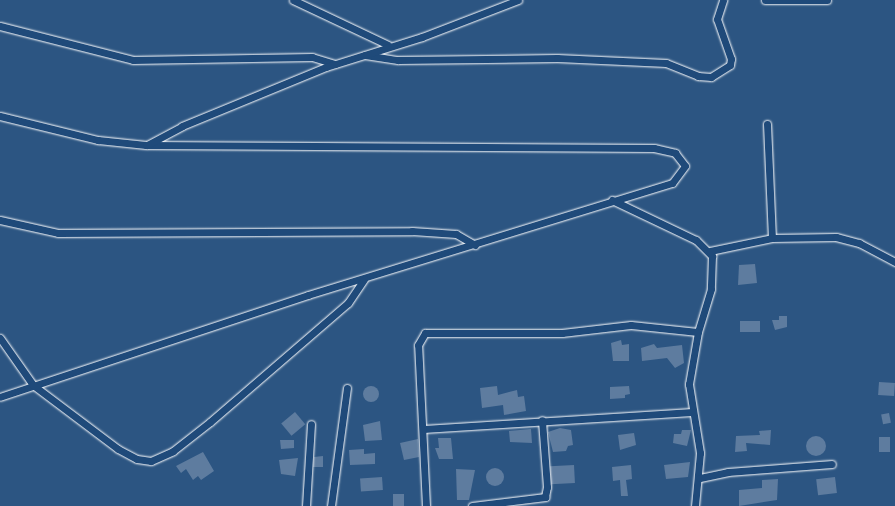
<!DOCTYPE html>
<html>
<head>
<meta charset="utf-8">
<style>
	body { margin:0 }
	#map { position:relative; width:895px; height:506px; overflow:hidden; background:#2c5582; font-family:Mynerve,sans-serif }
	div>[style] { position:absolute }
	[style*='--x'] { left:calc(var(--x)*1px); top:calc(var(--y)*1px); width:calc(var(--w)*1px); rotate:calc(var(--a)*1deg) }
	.building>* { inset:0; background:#5e7c9f; transform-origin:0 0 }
	.round { border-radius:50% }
	.roads { filter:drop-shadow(0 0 1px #fff) drop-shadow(0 0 1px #fff) }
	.street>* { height:7px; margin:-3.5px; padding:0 3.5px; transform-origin:3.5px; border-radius:3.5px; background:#1f4a7a }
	span { translate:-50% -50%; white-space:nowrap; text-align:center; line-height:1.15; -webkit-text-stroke:3px #1f4a7a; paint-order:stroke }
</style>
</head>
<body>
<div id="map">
	<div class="building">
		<div style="clip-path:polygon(755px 264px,757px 283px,738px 285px,739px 265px)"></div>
		<div style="clip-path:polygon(779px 316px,787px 316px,787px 327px,775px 330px,772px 320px,779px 320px)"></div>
		<div style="left:740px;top:321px;width:20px;height:11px"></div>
		<div style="clip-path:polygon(621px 340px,622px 345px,629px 344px,629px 361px,613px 361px,611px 343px)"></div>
		<div style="clip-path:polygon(654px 344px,657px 348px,682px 345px,684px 363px,675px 368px,667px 358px,642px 361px,641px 348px)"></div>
		<div style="left:879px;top:382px;width:16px;height:13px;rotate:4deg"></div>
		<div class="round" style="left:363px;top:386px;width:16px;height:16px"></div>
		<div style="clip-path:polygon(497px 386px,498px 395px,517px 390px,518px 397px,524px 396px,526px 411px,504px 415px,503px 405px,482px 408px,480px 388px)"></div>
		<div style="clip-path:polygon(629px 386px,630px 394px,625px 395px,625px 398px,610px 399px,610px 387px)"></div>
		<div style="left:295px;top:412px;width:16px;height:18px;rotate:50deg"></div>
		<div style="left:889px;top:413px;width:10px;height:8px;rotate:79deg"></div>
		<div style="clip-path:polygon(380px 421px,382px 440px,365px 441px,363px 425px)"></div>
		<div style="clip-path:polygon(560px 428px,571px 430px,573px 445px,568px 446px,566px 451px,553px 452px,548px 432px)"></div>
		<div style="clip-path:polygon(531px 429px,532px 443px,510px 442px,509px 431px)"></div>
		<div style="clip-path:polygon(682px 430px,691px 430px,687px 446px,673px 443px,674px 434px,681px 434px)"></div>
		<div style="clip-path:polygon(771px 430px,770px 445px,746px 443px,747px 451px,735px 452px,736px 436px,760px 435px,759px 431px)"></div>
		<div style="clip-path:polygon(634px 433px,636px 445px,620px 450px,618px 435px)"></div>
		<div class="round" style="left:806px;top:436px;width:20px;height:20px"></div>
		<div style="left:879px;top:437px;width:11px;height:15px"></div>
		<div style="clip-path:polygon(438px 438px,451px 438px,453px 459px,439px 459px,435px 448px,439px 448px)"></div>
		<div style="clip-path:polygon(418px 439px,419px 457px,404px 460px,400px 443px)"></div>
		<div style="clip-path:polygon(280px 440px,294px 440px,294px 448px,281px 449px)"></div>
		<div style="clip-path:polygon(364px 449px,364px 454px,375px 453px,375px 464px,350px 465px,349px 450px)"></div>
		<div style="clip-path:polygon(203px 452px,214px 471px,201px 480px,198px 476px,193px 480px,186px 469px,181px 473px,176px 466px)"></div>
		<div style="clip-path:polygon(323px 456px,323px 467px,313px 467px,314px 457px)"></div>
		<div style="clip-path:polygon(298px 458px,295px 476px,281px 474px,279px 460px)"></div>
		<div style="clip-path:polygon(690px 462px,688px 477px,666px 479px,664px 465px)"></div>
		<div style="left:574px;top:465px;width:18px;height:24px;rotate:87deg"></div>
		<div style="clip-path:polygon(631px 465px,632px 479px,626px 480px,628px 496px,621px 496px,620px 480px,613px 481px,612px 467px)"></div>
		<div class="round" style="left:486px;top:468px;width:18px;height:18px"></div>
		<div style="clip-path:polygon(456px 469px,475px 470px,469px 500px,457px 500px)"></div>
		<div style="left:382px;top:477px;width:13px;height:22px;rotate:86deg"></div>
		<div style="left:835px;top:477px;width:16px;height:19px;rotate:83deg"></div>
		<div style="clip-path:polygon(778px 479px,777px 500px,739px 506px,739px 490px,762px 488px,762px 480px)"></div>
		<div style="left:393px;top:494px;width:11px;height:12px"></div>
	</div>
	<div class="roads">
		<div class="street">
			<div style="--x:293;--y:0;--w:105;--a:25.3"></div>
			<div style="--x:765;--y:0;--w:62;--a:0"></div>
			<div style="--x:0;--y:26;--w:137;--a:14.3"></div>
			<div style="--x:133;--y:60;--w:179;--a:-1"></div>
			<div style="--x:312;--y:57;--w:24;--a:17"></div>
			<div style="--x:365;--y:55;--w:33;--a:9"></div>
			<div style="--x:398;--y:60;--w:159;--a:-0.7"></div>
			<div style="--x:557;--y:58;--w:109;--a:2.6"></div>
			<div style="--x:666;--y:63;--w:35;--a:22"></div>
			<div style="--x:698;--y:76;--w:13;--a:4"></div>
			<div style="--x:711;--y:77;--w:22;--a:-32"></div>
			<div style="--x:730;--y:65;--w:6;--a:-81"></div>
			<div style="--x:731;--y:59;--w:42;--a:-109.3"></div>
			<div style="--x:717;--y:19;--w:20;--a:-72"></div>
			<div style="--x:0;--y:116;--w:101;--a:13.8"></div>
			<div style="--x:98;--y:140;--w:48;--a:5.9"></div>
			<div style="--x:146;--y:145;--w:508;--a:0.34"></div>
			<div style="--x:654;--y:148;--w:22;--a:13"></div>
			<div style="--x:675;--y:153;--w:16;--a:52"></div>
			<div style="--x:685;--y:166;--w:21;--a:127"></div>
			<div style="--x:672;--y:183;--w:381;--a:162.9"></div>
			<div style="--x:308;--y:295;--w:324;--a:161.7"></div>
			<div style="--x:767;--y:124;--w:114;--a:87.5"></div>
			<div style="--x:147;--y:145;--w:40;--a:-28"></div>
			<div style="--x:182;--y:126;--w:156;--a:-22.3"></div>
			<div style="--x:326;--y:67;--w:101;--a:-17.4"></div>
			<div style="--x:422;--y:37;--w:103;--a:-21.1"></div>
			<div style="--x:612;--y:200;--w:93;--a:25.5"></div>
			<div style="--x:696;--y:240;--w:23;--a:45"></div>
			<div style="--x:712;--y:256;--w:33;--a:92"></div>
			<div style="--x:711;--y:289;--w:45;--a:106.8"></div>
			<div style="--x:698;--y:332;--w:53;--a:99.8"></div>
			<div style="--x:689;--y:384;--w:70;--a:80.9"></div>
			<div style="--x:700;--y:453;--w:53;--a:95.4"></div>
			<div style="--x:0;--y:220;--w:59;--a:12.6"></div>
			<div style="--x:58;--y:233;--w:354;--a:-0.3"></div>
			<div style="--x:412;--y:231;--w:44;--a:3.9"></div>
			<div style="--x:456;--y:234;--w:22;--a:30"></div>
			<div style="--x:710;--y:251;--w:63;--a:-11.8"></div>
			<div style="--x:772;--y:238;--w:64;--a:-0.9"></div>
			<div style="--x:836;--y:237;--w:24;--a:15"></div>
			<div style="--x:859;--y:243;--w:41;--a:27.8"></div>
			<div style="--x:0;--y:338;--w:57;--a:54.9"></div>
			<div style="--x:33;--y:385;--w:106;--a:37"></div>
			<div style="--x:118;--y:449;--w:21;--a:28"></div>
			<div style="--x:137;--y:459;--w:14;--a:8"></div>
			<div style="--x:151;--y:461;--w:24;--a:-24"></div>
			<div style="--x:173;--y:451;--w:47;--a:-38.1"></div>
			<div style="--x:210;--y:422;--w:182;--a:-40.8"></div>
			<div style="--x:348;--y:303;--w:29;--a:-56"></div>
			<div style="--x:423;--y:429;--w:270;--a:-3.6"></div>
			<div style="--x:700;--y:478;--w:29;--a:-12"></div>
			<div style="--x:728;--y:472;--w:104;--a:-4.4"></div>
			<div style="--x:306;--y:506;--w:82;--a:-86.5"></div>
			<div style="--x:331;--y:506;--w:119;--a:-82.3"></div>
			<div style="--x:426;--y:506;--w:161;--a:-92.8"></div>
			<div style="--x:418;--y:345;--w:14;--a:-60"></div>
			<div style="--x:425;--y:333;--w:137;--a:0"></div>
			<div style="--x:562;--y:333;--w:69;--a:-6.6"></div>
			<div style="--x:631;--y:325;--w:67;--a:6"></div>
			<div style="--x:472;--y:506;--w:74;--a:-7"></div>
			<div style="--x:545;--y:497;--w:10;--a:-79"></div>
			<div style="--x:547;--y:487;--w:67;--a:-94.3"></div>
		</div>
	</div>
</div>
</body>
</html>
